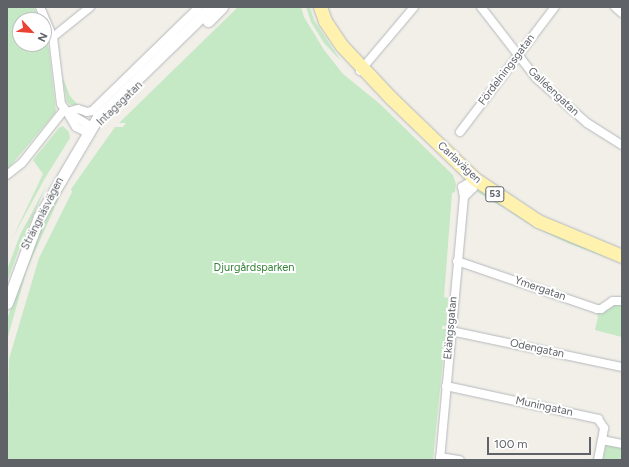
<!DOCTYPE html>
<html>
<head>
<meta charset="utf-8">
<style>
	body { margin:0 }
	#map { position:relative; width:629px; height:467px; overflow:hidden; background:#f1efe8; font-family:Figtree,sans-serif }
	div>[style] { position:absolute }
	[style*='--x'] { left:calc(var(--x)*1px); top:calc(var(--y)*1px); width:calc(var(--w)*1px); rotate:calc(var(--a)*1deg) }
	.green>* { inset:0; background:#c5e8c5 }
	.roads { filter:drop-shadow(0 0 1px #b5b8bc) drop-shadow(0 0 1px #b5b8bc) }
	.minor>* { height:8px; margin:-4px; padding:0 4px; transform-origin:4px; border-radius:4px; background:#fff }
	.secondary>* { height:11px; margin:-5.5px; padding:0 5.5px; transform-origin:5.5px; border-radius:5.5px; background:#fff }
	.primary>* { height:13px; margin:-6.5px; padding:0 6.5px; transform-origin:6.5px; border-radius:6.5px; background:#fff2af }
	span { translate:-50% -50%; white-space:nowrap; text-align:center; line-height:1.15; -webkit-text-stroke:4px #fff; paint-order:stroke }
	.shield-label span { padding:1px 3px; background:#fff; border:1px solid; border-radius:3px; -webkit-text-stroke-width:0 }
	.shield-label { font-size:10px; color:#5f6368; font-weight:700 }
	.street-label { font-size:11px; color:#5f6368 }
	.park-label { font-size:11px; color:#348238 }
	.frame { position:absolute; inset:0; border:8px solid #5f6368; pointer-events:none }
	.north { position:absolute; left:12px; top:12px; width:40px; height:40px; box-sizing:border-box; background:#fff; border:1px solid #bfc1c3; border-radius:50%; rotate:116deg; font-size:11px; font-weight:700; line-height:16px; text-align:center; color:#5f6368 }
	.north::after { content:''; display:block; margin:auto; width:14px; height:18px; background:#ea4335; clip-path:polygon(50% 0,100% 100%,50% 72%,0 100%) }
	.scale { position:absolute; left:487px; top:437px; width:104px; height:18px; box-sizing:border-box; border:2px solid #5f6368; border-top:0; padding-left:5px; font-size:12px; line-height:14px; white-space:nowrap; color:#5f6368; -webkit-text-stroke:3px #fff; paint-order:stroke }
</style>
</head>
<body>
<div id="map">
	<div class="green">
		<div style="clip-path:polygon(7px 7px,33px 7px,37px 13px,40px 20px,20px 20px,20px 44px,44px 44px,44px 30px,49px 50px,56px 112px,7px 170px)"></div>
		<div style="clip-path:polygon(238px 7px,301px 7px,304px 17px,324px 50px,343px 74px,380px 104px,453px 175px,456px 184px,455px 192px,452px 193px,444px 297px,448px 298px,446px 326px,442px 326px,442px 329px,446px 329px,433px 460px,7px 460px,9px 359px,39px 258px,72px 192px,71px 189px,115px 127px,123px 127px,126px 123px,119px 123px)"></div>
		<div style="clip-path:polygon(306px 7px,310px 7px,314px 20px,341px 61px,324px 43px,311px 22px)"></div>
		<div style="clip-path:polygon(62px 76px,70px 96px,78px 105px,71px 105px,67px 102px)"></div>
		<div style="clip-path:polygon(63px 126px,69px 132px,70px 138px,45px 178px,12px 239px,43px 174px,33px 160px,59px 128px)"></div>
		<div style="clip-path:polygon(47px 184px,20px 246px,7px 282px,7px 270px,20px 235px)"></div>
		<div style="clip-path:polygon(64px 187px,27px 269px,7px 340px,7px 320px,26px 262px,55px 197px)"></div>
		<div style="clip-path:polygon(476px 191px,482px 191px,507px 210px,622px 259px,622px 263px,570px 244px,534px 227px)"></div>
		<div style="clip-path:polygon(614px 305px,622px 305px,622px 337px,595px 330px,598px 317px,596px 312px,601px 313px)"></div>
		<div style="clip-path:polygon(609px 444px,622px 446px,622px 460px,603px 460px,606px 446px)"></div>
	</div>
	<div class="roads">
		<div class="minor">
			<div style="--x:40;--y:7;--w:33;--a:67"></div>
			<div style="--x:53;--y:37;--w:67;--a:83.2"></div>
			<div style="--x:61;--y:104;--w:10;--a:53"></div>
			<div style="--x:67;--y:112;--w:26;--a:31"></div>
			<div style="--x:89;--y:125;--w:6;--a:72"></div>
			<div style="--x:91;--y:131;--w:7;--a:180"></div>
			<div style="--x:84;--y:131;--w:9;--a:-153"></div>
			<div style="--x:76;--y:127;--w:17;--a:-121"></div>
			<div style="--x:481;--y:7;--w:90;--a:52.2"></div>
			<div style="--x:536;--y:78;--w:68;--a:41.4"></div>
			<div style="--x:587;--y:123;--w:41;--a:32.2"></div>
			<div style="--x:615;--y:7;--w:9;--a:41"></div>
			<div style="--x:53;--y:37;--w:48;--a:-39"></div>
			<div style="--x:360;--y:71;--w:84;--a:-49.8"></div>
			<div style="--x:67;--y:112;--w:11;--a:-15"></div>
			<div style="--x:78;--y:109;--w:9;--a:18"></div>
			<div style="--x:87;--y:112;--w:5;--a:-11"></div>
			<div style="--x:92;--y:111;--w:149;--a:-44.2"></div>
			<div style="--x:460;--y:132;--w:157;--a:-52.8"></div>
			<div style="--x:7;--y:175;--w:19;--a:-39"></div>
			<div style="--x:22;--y:163;--w:68;--a:-51.6"></div>
			<div style="--x:464;--y:197;--w:13;--a:-45"></div>
			<div style="--x:473;--y:188;--w:9;--a:-77"></div>
			<div style="--x:457;--y:261;--w:148;--a:18.9"></div>
			<div style="--x:597;--y:309;--w:4;--a:0"></div>
			<div style="--x:601;--y:309;--w:14;--a:-34"></div>
			<div style="--x:613;--y:301;--w:9;--a:0"></div>
			<div style="--x:451;--y:331;--w:175;--a:11.9"></div>
			<div style="--x:446;--y:386;--w:156;--a:12.2"></div>
			<div style="--x:598;--y:419;--w:11;--a:56"></div>
			<div style="--x:604;--y:428;--w:12;--a:99"></div>
			<div style="--x:602;--y:440;--w:20;--a:11"></div>
			<div style="--x:440;--y:457;--w:20;--a:9"></div>
			<div style="--x:440;--y:460;--w:264;--a:-84.8"></div>
			<div style="--x:464;--y:197;--w:10;--a:-101"></div>
			<div style="--x:462;--y:187;--w:15;--a:-32"></div>
			<div style="--x:598;--y:460;--w:20;--a:-79"></div>
		</div>
		<div class="secondary">
			<div style="--x:208;--y:21;--w:20;--a:-45"></div>
			<div style="--x:7;--y:303;--w:92;--a:-69.6"></div>
			<div style="--x:39;--y:217;--w:116;--a:-59.5"></div>
			<div style="--x:98;--y:117;--w:158;--a:-44.2"></div>
		</div>
		<div class="primary">
			<div style="--x:320;--y:7;--w:15;--a:70"></div>
			<div style="--x:325;--y:21;--w:30;--a:56"></div>
			<div style="--x:342;--y:46;--w:71;--a:46.7"></div>
			<div style="--x:391;--y:98;--w:117;--a:44"></div>
			<div style="--x:475;--y:179;--w:76;--a:33.7"></div>
			<div style="--x:538;--y:221;--w:91;--a:22.6"></div>
		</div>
	</div>
	<div class="shield-label">
		<span style="left:495px;top:194px">53</span>
	</div>
	<div class="street-label">
		<span style="left:507px;top:70px;rotate:-53deg">Fördelningsgatan</span>
		<span style="left:553px;top:92px;rotate:43deg">Galléengatan</span>
		<span style="left:120px;top:104px;rotate:-44deg">Intagsgatan</span>
		<span style="left:459px;top:163px;rotate:43deg">Carlavägen</span>
		<span style="left:43px;top:214px;rotate:-63deg">Strängnäsvägen</span>
		<span style="left:540px;top:289px;rotate:19deg">Ymergatan</span>
		<span style="left:451px;top:328px;rotate:-85deg">Ekängsgatan</span>
		<span style="left:537px;top:349px;rotate:12deg">Odengatan</span>
		<span style="left:544px;top:407px;rotate:12deg">Muningatan</span>
	</div>
	<div class="park-label">
		<span style="left:254px;top:268px">Djurgårdsparken</span>
	</div>
	<div class="frame"></div>
	<div class="north">N</div>
	<div class="scale">100 m</div>
</div>
</body>
</html>
